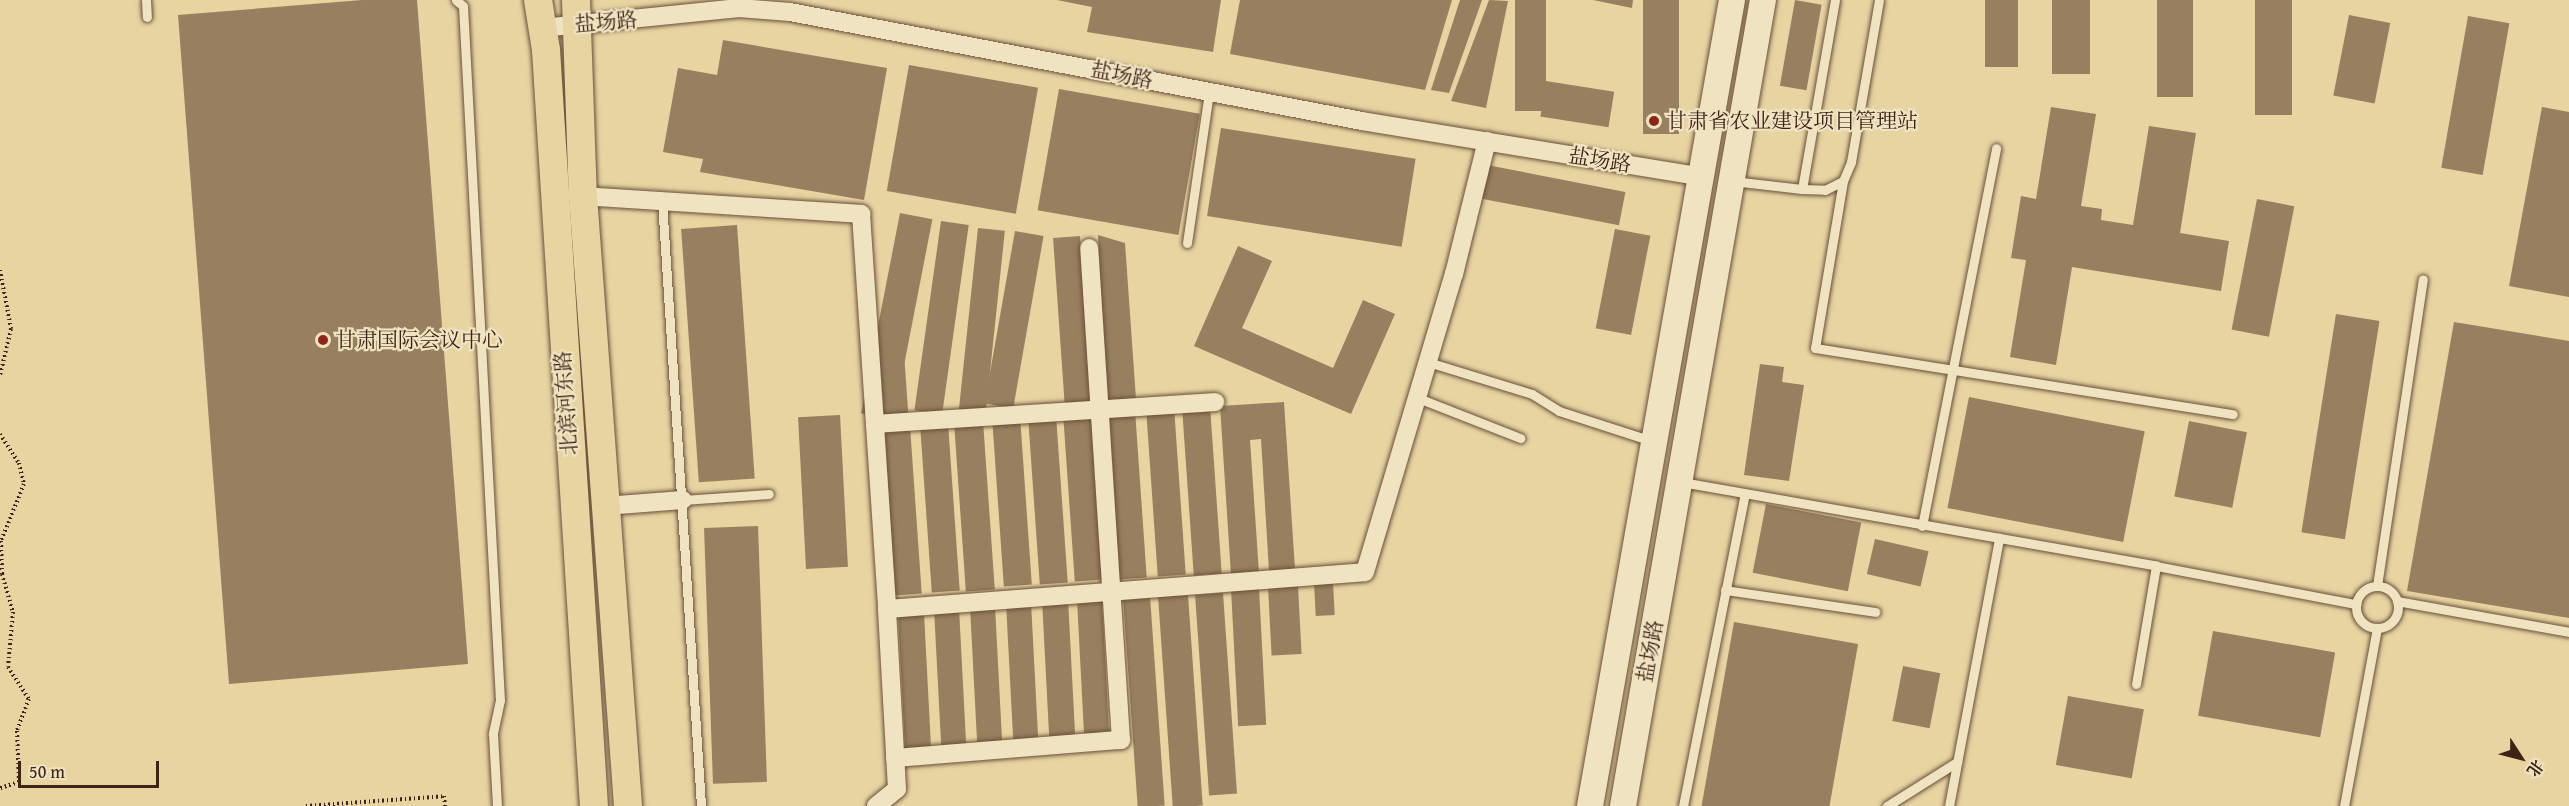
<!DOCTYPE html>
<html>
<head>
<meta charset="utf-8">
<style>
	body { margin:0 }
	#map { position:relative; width:2569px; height:806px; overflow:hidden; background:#e7d4a1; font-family:"Gentium Book Plus","Noto Serif SC",serif }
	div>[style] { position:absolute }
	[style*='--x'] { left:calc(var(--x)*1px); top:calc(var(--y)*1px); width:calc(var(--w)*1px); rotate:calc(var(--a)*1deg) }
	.building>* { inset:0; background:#977f5f; transform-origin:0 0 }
	.path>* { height:4px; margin-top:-2px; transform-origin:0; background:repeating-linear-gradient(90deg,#402317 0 1.5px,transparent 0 4.5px) }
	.roads { filter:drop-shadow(0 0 2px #6a4f3a) drop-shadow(0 0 2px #6a4f3a) }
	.lane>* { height:9px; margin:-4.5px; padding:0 4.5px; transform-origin:4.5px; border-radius:4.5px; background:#efe3c2 }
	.lane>.ring { margin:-4.5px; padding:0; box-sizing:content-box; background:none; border:9px solid #efe3c2; border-radius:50% }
	.street>* { height:18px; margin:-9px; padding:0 9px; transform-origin:9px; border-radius:9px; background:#efe3c2 }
	.secondary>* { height:26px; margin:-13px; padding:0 13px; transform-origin:13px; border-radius:13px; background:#efe3c2 }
	.primary>* { height:28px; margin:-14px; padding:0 14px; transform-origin:14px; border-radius:14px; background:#e7d4a1 }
	.dots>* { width:16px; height:16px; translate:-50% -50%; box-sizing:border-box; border:3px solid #efe3c2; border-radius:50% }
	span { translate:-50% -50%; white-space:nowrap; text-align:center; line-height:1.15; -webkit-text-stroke:4.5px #efe3c2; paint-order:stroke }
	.street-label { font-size:21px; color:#402317 }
	.poi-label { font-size:21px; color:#402317 }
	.left { translate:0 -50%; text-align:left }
	.north { position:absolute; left:2491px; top:728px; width:60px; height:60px; -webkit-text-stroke:4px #efe3c2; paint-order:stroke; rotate:126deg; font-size:16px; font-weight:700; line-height:24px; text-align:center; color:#402317 }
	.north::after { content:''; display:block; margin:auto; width:21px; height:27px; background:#402317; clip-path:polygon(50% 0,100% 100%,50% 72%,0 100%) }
	.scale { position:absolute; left:18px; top:761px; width:141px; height:27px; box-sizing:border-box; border:3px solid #402317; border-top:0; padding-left:8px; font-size:18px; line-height:21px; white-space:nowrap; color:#402317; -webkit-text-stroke:4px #efe3c2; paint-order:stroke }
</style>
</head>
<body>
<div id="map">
	<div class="building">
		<div style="clip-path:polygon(362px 0,417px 0,468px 664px,229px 684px,178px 15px)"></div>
		<div style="clip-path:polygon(1057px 0,1221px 0,1213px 52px,1087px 32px,1092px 7px)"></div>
		<div style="clip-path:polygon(1240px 0,1452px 0,1425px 90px,1230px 54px)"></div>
		<div style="clip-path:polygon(1460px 0,1482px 0,1449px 93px,1431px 90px)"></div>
		<div style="clip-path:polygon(1489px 0,1508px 1px,1486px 108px,1451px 101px)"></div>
		<div style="left:1515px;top:0;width:31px;height:111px"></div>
		<div style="clip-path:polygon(1593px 0,1633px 0,1632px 8px)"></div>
		<div style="left:1643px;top:0;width:36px;height:134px"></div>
		<div style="left:1795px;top:0;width:27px;height:87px;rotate:10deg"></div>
		<div style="left:1985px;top:0;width:33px;height:67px"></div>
		<div style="left:2052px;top:0;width:38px;height:74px"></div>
		<div style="left:2157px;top:0;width:36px;height:97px"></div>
		<div style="left:2255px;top:0;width:37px;height:115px"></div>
		<div style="left:2349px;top:15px;width:42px;height:82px;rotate:11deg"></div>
		<div style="left:2468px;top:16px;width:42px;height:154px;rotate:10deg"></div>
		<div style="clip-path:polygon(723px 40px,887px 68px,864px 200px,700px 172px,703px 159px,663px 152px,678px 68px,717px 75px)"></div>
		<div style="left:909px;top:65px;width:131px;height:128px;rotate:10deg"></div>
		<div style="left:1546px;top:81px;width:69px;height:36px;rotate:9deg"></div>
		<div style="left:1059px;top:89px;width:143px;height:123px;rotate:10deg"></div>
		<div style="clip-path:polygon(2051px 107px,2096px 114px,2081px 206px,2102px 209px,2101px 220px,2133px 225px,2149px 126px,2196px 133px,2180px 233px,2229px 241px,2221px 291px,2072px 267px,2056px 365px,2010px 357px,2026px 260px,2011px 258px,2021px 196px,2036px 199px)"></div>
		<div style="clip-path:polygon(2542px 107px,2569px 112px,2569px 297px,2509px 286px)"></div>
		<div style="left:1221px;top:128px;width:197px;height:89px;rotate:9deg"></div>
		<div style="left:1487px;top:165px;width:141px;height:34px;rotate:11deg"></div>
		<div style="left:2257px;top:199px;width:38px;height:133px;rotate:11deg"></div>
		<div style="left:900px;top:213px;width:33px;height:204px;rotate:11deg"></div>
		<div style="left:941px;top:221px;width:28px;height:191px;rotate:8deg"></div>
		<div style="left:737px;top:225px;width:254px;height:56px;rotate:86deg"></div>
		<div style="left:978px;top:228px;width:27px;height:183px;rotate:6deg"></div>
		<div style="left:1615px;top:229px;width:36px;height:101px;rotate:11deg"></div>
		<div style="left:1015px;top:231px;width:29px;height:175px;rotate:10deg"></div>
		<div style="clip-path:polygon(1098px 235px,1125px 243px,1136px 399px,1107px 401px)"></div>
		<div style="left:1080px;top:236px;width:167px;height:27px;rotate:86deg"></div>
		<div style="clip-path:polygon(1238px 246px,1272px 261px,1242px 328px,1333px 368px,1363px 300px,1395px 314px,1351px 414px,1194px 346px)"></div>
		<div style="left:2336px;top:314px;width:44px;height:221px;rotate:9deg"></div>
		<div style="clip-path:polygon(2454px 322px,2569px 341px,2569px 618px,2407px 591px)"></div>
		<div style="left:904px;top:353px;width:62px;height:28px;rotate:86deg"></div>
		<div style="clip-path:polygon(1760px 364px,1784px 367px,1782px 382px,1804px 385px,1789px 481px,1744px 475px)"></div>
		<div style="left:1969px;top:397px;width:179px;height:113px;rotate:11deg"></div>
		<div style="clip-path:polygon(1284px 402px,1295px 569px,1269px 571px,1261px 439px,1250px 440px,1259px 573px,1231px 575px,1220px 406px)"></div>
		<div style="left:1210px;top:406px;width:168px;height:28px;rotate:86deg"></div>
		<div style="left:1174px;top:407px;width:168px;height:28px;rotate:86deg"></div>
		<div style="left:1135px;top:410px;width:168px;height:28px;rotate:86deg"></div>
		<div style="left:1092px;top:412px;width:168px;height:29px;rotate:86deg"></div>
		<div style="left:840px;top:415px;width:152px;height:42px;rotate:87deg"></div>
		<div style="left:1056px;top:415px;width:168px;height:28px;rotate:86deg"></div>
		<div style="left:1020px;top:416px;width:169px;height:28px;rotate:86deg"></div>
		<div style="left:983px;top:421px;width:169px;height:29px;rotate:86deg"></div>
		<div style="left:2189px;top:421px;width:59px;height:77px;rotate:11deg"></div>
		<div style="left:948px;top:423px;width:168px;height:28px;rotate:86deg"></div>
		<div style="left:910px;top:426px;width:168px;height:28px;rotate:86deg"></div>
		<div style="left:1766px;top:504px;width:97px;height:70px;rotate:11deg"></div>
		<div style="left:758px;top:526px;width:256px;height:54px;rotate:88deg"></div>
		<div style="left:1875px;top:539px;width:55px;height:36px;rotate:13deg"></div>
		<div style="left:1333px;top:582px;width:33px;height:19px;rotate:87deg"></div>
		<div style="left:1298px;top:586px;width:68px;height:30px;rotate:87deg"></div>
		<div style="left:1259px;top:588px;width:137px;height:28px;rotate:87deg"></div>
		<div style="left:1223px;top:593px;width:201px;height:28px;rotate:86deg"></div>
		<div style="left:1188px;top:595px;width:211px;height:30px;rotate:86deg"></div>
		<div style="left:1150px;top:596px;width:210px;height:27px;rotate:86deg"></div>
		<div style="left:1068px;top:599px;width:136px;height:26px;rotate:87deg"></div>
		<div style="left:1102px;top:599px;width:136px;height:25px;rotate:87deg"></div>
		<div style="left:1031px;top:602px;width:136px;height:25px;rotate:87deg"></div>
		<div style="left:995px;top:606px;width:135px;height:25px;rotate:87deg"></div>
		<div style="left:959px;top:608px;width:136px;height:25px;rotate:87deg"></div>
		<div style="left:924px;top:613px;width:136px;height:26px;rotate:87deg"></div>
		<div style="left:1734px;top:622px;width:126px;height:187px;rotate:10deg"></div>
		<div style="left:2213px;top:631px;width:124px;height:86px;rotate:10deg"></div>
		<div style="left:1903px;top:666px;width:38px;height:56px;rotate:11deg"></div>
		<div style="left:2068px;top:696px;width:77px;height:70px;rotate:10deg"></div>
	</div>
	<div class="path">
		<div style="--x:0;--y:270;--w:60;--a:79.4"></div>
		<div style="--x:11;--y:329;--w:47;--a:103.4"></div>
		<div style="--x:0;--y:434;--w:35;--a:57"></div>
		<div style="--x:19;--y:463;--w:22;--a:77"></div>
		<div style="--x:24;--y:484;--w:61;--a:112"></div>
		<div style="--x:1;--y:541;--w:33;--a:88"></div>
		<div style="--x:2;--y:574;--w:40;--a:74"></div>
		<div style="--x:13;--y:612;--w:55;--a:95.2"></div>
		<div style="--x:8;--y:667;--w:38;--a:57"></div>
		<div style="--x:29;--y:699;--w:34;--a:111"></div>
		<div style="--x:17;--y:731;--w:51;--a:87.8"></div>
		<div style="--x:19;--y:782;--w:20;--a:162"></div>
		<div style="--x:306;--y:806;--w:138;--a:-4.1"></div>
		<div style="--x:444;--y:796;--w:10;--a:84"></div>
	</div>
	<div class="roads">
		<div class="lane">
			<div style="--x:146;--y:0;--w:17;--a:87"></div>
			<div style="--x:456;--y:0;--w:9;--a:41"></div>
			<div style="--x:463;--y:6;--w:695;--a:86.95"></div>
			<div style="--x:500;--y:700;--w:35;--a:102"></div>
			<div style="--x:493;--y:734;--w:72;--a:86.8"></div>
			<div style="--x:1733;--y:181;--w:69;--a:6.6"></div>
			<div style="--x:1802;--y:189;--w:192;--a:-80.1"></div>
			<div style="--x:1843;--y:181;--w:169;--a:99.5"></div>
			<div style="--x:1815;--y:348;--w:423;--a:9"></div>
			<div style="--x:1802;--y:189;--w:23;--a:2"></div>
			<div style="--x:1825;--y:190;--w:20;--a:-27"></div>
			<div style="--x:1843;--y:181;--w:21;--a:-67"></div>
			<div style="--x:1851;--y:162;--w:164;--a:-80.2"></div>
			<div style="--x:662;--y:201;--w:606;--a:86.31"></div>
			<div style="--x:1187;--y:243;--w:153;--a:-81.7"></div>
			<div style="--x:1428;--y:362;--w:109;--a:17.1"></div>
			<div style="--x:1532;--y:394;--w:32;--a:32"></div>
			<div style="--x:1559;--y:411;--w:98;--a:17.9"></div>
			<div style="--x:1418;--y:398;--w:110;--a:21.4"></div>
			<div style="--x:1682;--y:482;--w:481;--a:10"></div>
			<div style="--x:683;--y:500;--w:86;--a:-4"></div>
			<div style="--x:1922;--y:526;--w:385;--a:-78.9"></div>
			<div style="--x:2377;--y:586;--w:310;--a:-81.5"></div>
			<div class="ring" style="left:2356px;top:586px;width:33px;height:33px"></div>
			<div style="--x:1725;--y:590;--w:152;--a:8.3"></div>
			<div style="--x:2397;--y:601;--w:175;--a:10.2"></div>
			<div style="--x:2136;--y:684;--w:120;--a:-80.4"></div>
			<div style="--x:2156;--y:566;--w:204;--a:10.8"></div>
			<div style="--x:1683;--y:806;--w:318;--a:-78.8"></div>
			<div style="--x:1887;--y:806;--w:83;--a:-32.2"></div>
			<div style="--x:1949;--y:806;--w:273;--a:-79.4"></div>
			<div style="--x:2344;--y:806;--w:181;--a:-79.5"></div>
		</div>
		<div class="street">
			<div style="--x:542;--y:28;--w:198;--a:-5.8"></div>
			<div style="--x:739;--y:8;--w:51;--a:4.5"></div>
			<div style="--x:790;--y:12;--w:582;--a:10.79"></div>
			<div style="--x:1362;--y:121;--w:341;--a:9.3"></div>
			<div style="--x:583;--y:196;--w:279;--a:3.7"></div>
			<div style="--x:861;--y:214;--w:396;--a:86.2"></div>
			<div style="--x:887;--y:609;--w:479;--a:-4.4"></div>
			<div style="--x:1365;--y:572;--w:311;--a:-73.4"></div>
			<div style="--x:1454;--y:274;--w:137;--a:-76.1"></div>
			<div style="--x:875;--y:424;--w:341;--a:-3.7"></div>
			<div style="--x:605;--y:506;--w:78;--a:-4.4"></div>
			<div style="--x:895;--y:758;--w:227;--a:-4.6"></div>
			<div style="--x:1121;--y:740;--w:493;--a:-93.7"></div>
			<div style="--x:876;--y:806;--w:27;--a:-39"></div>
			<div style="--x:897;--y:789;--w:180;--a:-93.2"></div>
		</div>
		<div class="secondary">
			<div style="--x:1590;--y:806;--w:818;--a:-80.01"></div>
			<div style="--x:1623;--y:806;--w:818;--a:-80.15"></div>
		</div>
		<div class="primary">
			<div style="--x:538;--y:0;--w:51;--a:80.9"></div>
			<div style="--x:546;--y:50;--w:758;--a:86.37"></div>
			<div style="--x:576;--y:0;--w:196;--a:88"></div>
			<div style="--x:583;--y:196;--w:612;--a:85.78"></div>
		</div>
	</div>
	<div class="dots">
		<div style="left:1654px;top:121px;background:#8f2418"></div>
		<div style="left:323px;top:340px;background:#8f2418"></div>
	</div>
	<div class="street-label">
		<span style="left:606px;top:22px;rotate:-5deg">盐场路</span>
		<span style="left:1122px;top:75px;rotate:11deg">盐场路</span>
		<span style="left:1600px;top:160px;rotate:9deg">盐场路</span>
		<span style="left:566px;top:403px;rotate:-94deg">北滨河东路</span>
		<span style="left:1650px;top:651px;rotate:-80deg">盐场路</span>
	</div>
	<div class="poi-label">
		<span class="left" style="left:1666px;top:121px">甘肃省农业建设项目管理站</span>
		<span class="left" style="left:335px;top:340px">甘肃国际会议中心</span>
	</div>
	<div class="north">北</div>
	<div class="scale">50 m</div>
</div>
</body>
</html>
